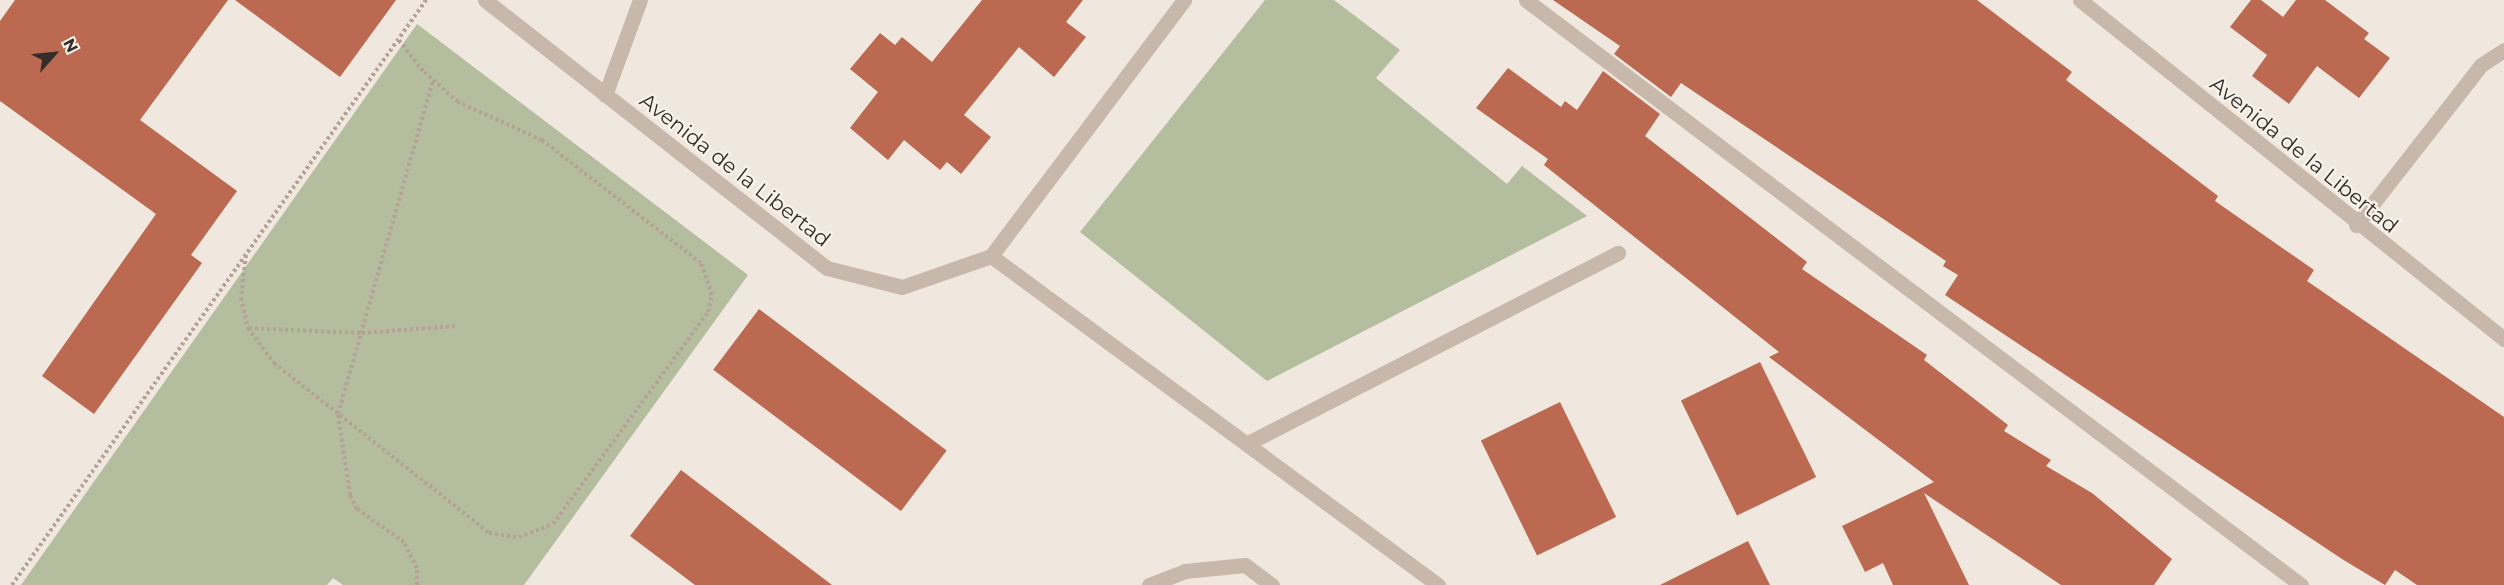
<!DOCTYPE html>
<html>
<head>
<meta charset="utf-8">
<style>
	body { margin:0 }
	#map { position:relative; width:2504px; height:585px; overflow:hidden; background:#f0e7de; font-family:Montserrat,sans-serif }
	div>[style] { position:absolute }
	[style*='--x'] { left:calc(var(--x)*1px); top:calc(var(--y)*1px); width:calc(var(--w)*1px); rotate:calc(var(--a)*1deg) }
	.green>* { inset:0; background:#b4be9f }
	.building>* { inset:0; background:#bb6951; transform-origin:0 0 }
	.path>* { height:4px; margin-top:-2px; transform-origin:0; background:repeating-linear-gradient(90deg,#b3a295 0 3px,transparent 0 6px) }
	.service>* { height:15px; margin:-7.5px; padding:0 7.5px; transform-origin:7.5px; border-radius:7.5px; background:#c7b8ab }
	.pedestrian>* { height:15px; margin:-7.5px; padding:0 7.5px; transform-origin:7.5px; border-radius:7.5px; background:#c7b8ab }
	.tertiary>* { height:15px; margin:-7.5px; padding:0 7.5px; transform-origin:7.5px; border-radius:7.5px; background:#c7b8ab }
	span { translate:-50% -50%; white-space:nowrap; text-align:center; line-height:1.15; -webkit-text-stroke:4.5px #f8f2ea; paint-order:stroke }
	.street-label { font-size:21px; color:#362d29 }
	.north { position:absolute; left:24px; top:24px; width:60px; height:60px; -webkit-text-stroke:4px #f8f2ea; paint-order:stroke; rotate:63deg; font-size:16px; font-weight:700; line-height:24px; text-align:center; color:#362d29 }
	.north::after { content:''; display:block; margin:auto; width:21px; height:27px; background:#362d29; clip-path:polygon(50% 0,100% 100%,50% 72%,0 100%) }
</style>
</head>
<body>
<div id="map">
	<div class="green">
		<div style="clip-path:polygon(1265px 0,1334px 0,1400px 50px,1376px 78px,1507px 184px,1522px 166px,1587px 216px,1267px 381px,1080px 232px)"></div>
		<div style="clip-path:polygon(417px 24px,748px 275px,524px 585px,343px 585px,333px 578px,327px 585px,21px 585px)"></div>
	</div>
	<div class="building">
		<div style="clip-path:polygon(15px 0,228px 0,140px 120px,237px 191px,191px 255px,202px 263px,94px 414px,42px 376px,156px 214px,0 101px,0 21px)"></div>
		<div style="clip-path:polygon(235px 0,396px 0,340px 77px)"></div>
		<div style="clip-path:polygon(982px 0,1083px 0,1066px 22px,1086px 37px,1054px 77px,1019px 47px,964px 115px,991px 137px,961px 174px,947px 162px,940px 170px,904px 140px,888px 160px,850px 128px,878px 92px,850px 69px,880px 33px,895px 45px,902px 37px,932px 62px)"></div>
		<div style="clip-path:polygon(1553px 0,1977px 0,2072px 72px,2066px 80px,2218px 196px,2215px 201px,2314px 270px,2307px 281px,2504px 417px,2504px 585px,2417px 585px,2395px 570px,2385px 585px,2342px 559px,1945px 295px,1958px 275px,1943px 266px,1946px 261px,1681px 83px,1671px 97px,1614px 54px,1620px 46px)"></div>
		<div style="clip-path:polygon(2251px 0,2261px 0,2283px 17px,2296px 0,2325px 0,2369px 33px,2364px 39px,2390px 58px,2359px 98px,2317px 66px,2289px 104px,2252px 76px,2267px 55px,2230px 27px)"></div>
		<div style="clip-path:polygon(1508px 68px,1561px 107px,1565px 101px,1577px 110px,1603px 71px,1660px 114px,1645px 136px,1807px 262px,1802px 269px,1927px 355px,1924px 360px,2008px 425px,2004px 431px,2051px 460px,2046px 466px,2092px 493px,2172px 559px,2154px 585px,2061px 585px,1924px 493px,1969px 585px,1893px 585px,1883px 563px,1865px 572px,1842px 526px,1934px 482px,1769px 357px,1779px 352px,1544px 165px,1548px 159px,1476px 108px)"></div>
		<div style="left:759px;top:309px;width:235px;height:76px;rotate:37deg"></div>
		<div style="left:1760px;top:362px;width:128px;height:88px;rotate:64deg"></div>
		<div style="left:1560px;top:402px;width:128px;height:88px;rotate:64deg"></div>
		<div style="clip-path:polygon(681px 470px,832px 585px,695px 585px,630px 536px)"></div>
		<div style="clip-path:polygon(1748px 541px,1770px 585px,1660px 585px)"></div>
	</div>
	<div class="path">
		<div style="--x:246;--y:255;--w:43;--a:96.6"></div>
		<div style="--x:241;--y:298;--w:31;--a:77"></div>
		<div style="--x:248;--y:328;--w:44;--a:53.4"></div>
		<div style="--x:274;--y:363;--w:274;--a:38.3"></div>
		<div style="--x:489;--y:533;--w:30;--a:8"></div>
		<div style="--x:519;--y:537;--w:36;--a:-21"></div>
		<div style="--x:553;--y:524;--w:263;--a:-53.8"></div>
		<div style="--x:708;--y:312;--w:17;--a:-77"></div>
		<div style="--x:712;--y:295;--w:34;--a:-109"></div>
		<div style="--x:701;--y:263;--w:201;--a:-142.3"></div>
		<div style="--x:542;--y:140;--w:92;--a:-155.7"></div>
		<div style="--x:458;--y:102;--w:47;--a:-138.5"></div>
		<div style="--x:423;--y:71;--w:41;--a:-128"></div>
		<div style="--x:249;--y:328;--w:113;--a:2.5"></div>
		<div style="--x:362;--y:333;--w:94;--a:-4.3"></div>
		<div style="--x:12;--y:585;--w:717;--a:-54.71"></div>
		<div style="--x:417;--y:585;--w:17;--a:-90"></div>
		<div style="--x:417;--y:568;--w:29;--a:-117"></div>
		<div style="--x:404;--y:542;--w:57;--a:-144.9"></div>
		<div style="--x:357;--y:509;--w:16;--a:-117"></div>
		<div style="--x:350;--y:495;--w:82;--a:-98.4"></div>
		<div style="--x:338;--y:414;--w:346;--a:-74.1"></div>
	</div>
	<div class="service">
		<div style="--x:1526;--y:0;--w:971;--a:37.05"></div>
		<div style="--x:2356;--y:225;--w:203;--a:-52"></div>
		<div style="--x:2481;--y:65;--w:27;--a:-33"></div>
		<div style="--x:991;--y:256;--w:555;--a:36.35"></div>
		<div style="--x:1250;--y:442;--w:414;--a:-27.2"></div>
		<div style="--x:1149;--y:585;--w:39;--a:-21"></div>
		<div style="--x:1185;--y:571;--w:60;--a:-5.7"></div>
		<div style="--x:1245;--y:565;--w:34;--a:37"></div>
	</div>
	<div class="pedestrian">
		<div style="--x:605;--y:95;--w:101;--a:-69.8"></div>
	</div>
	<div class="tertiary">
		<div style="--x:485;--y:0;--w:434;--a:38.1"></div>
		<div style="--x:827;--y:268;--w:77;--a:14.2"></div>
		<div style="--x:902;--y:287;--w:94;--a:-19.2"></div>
		<div style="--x:991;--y:256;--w:321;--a:-53"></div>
		<div style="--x:2080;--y:0;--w:543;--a:38.64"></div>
	</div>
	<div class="street-label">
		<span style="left:2304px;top:155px;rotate:39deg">Avenida de la Libertad</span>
		<span style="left:735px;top:170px;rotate:38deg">Avenida de la Libertad</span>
	</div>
	<div class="north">N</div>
</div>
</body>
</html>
